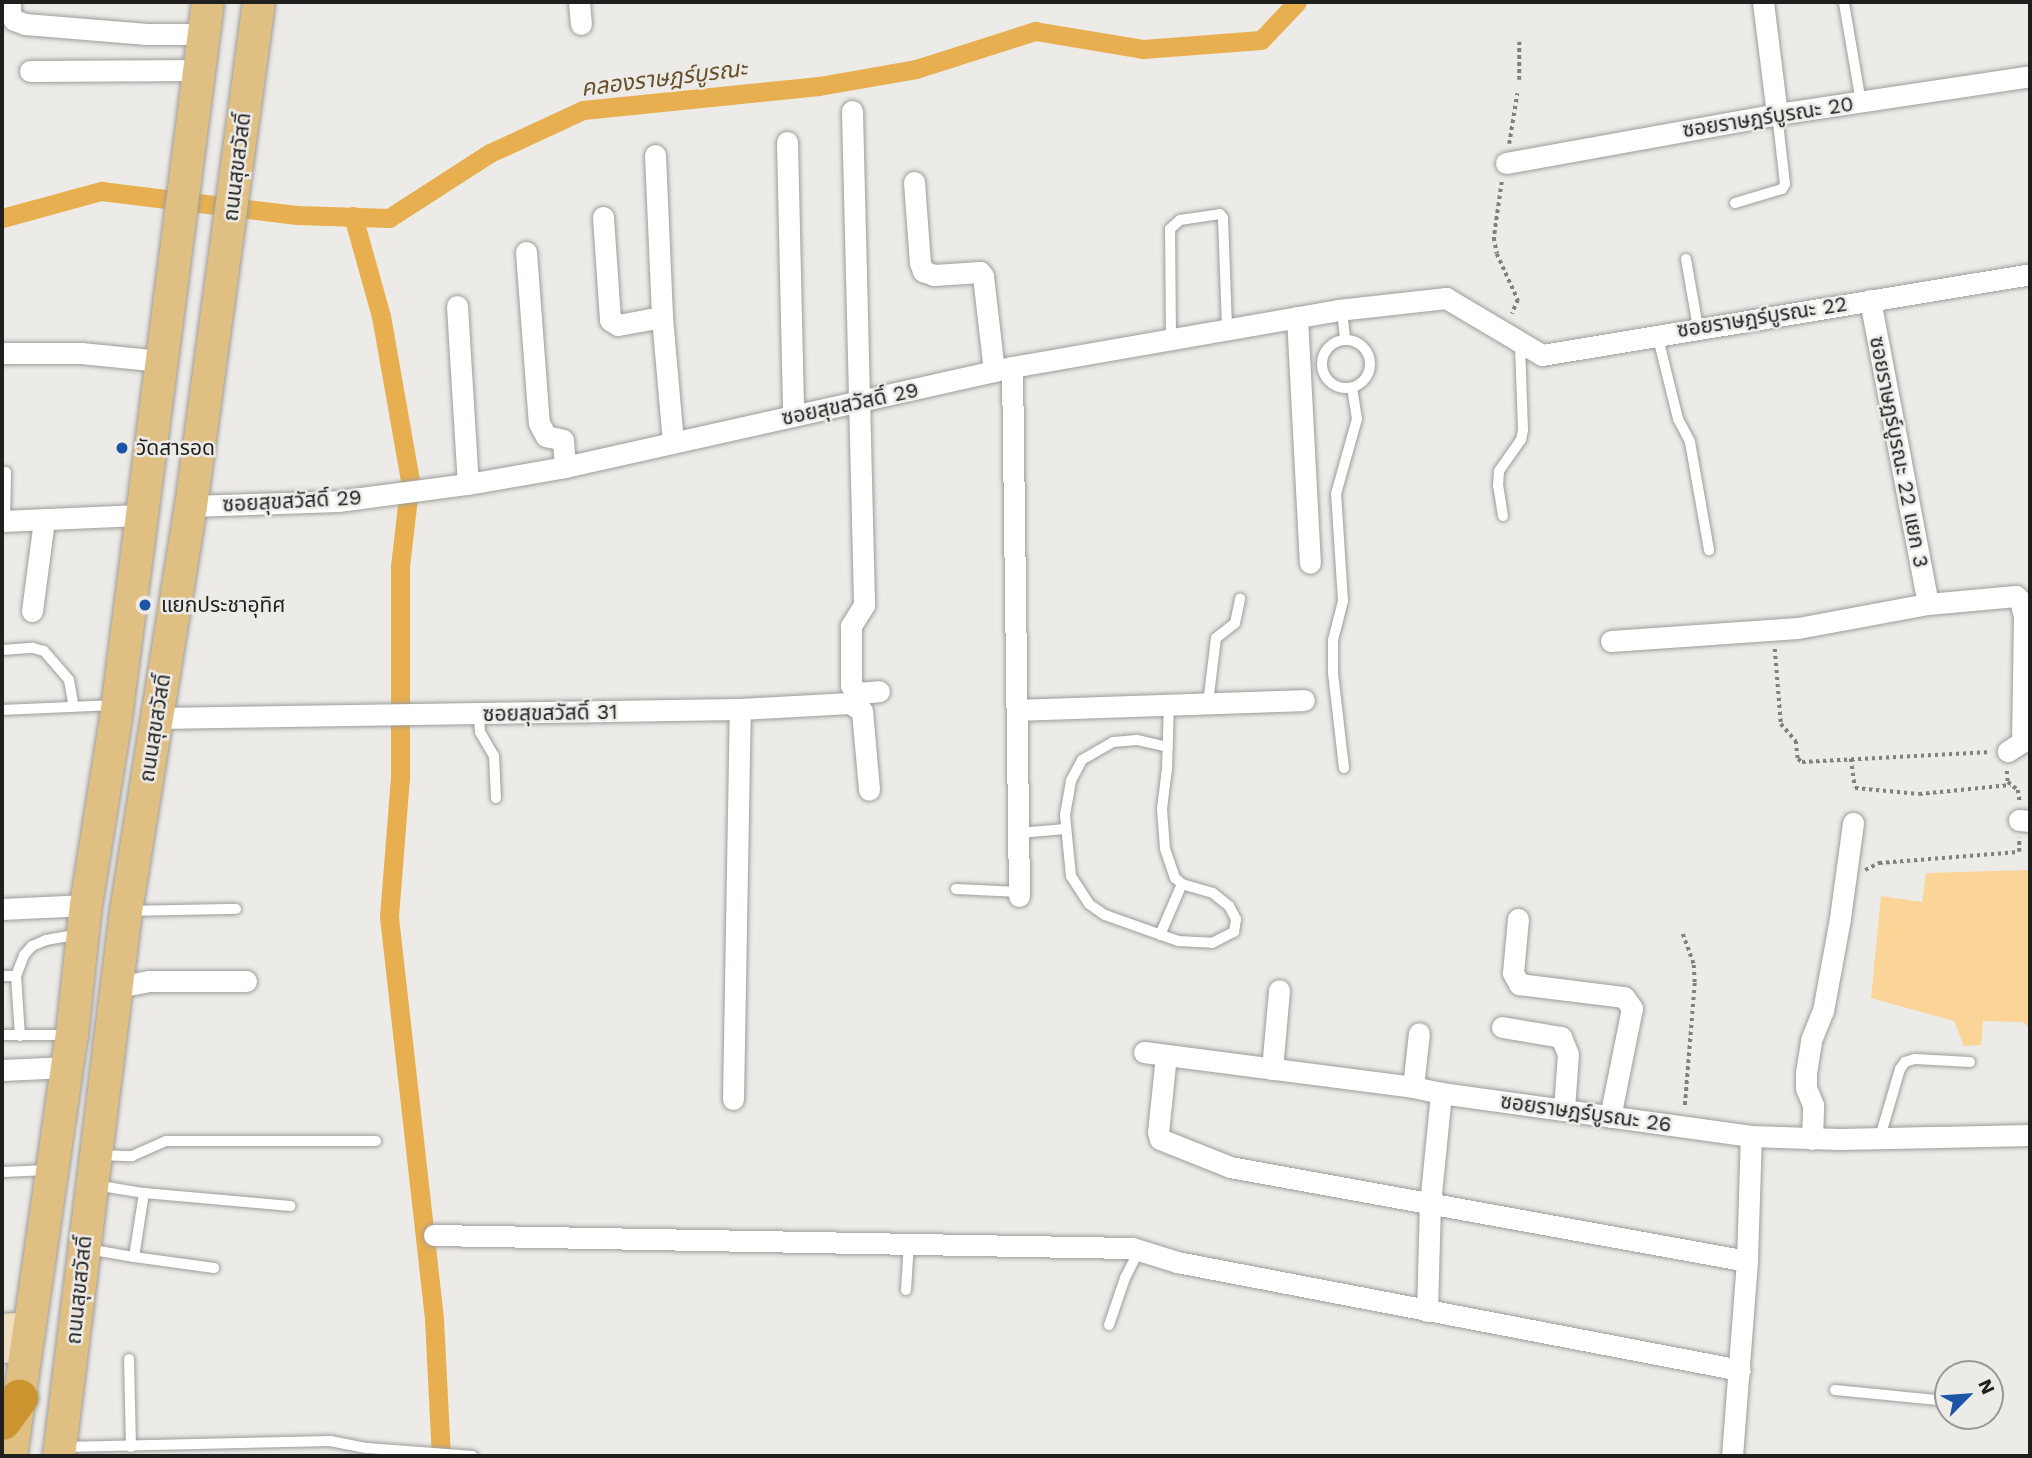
<!DOCTYPE html>
<html>
<head>
<meta charset="utf-8">
<style>
	body { margin:0 }
	#map { position:relative; width:2032px; height:1458px; overflow:hidden; background:#edebe8; font-family:"Work Sans","Noto Sans Thai",sans-serif }
	div>[style] { position:absolute }
	[style*='--x'] { left:calc(var(--x)*1px); top:calc(var(--y)*1px); width:calc(var(--w)*1px); rotate:calc(var(--a)*1deg) }
	.green>* { inset:0; background:#fbd497 }
	.canal>* { height:19px; margin:-9.5px; padding:0 9.5px; transform-origin:9.5px; border-radius:9.5px; background:#e7af4f }
	.path>* { height:3.5px; margin-top:-1.75px; transform-origin:0; background:repeating-linear-gradient(90deg,#81807e 0 3.5px,transparent 0 7px) }
	.roads { filter:drop-shadow(0 0 2px #9d9c99) drop-shadow(0 0 2px #9d9c99) }
	.service>* { height:10px; margin:-5px; padding:0 5px; transform-origin:5px; border-radius:5px; background:#fff }
	.service>.ring { margin:-5px; padding:0; box-sizing:content-box; background:none; border:10px solid #fff; border-radius:50% }
	.minor>* { height:21px; margin:-10.5px; padding:0 10.5px; transform-origin:10.5px; border-radius:10.5px; background:#fff }
	.secondary>* { height:28px; margin:-14px; padding:0 14px; transform-origin:14px; border-radius:14px; background:#efdfc0 }
	.primary>* { height:32px; margin:-16px; padding:0 16px; transform-origin:16px; border-radius:16px; background:#e0bf82 }
	.motorway>* { height:37px; margin:-18.5px; padding:0 18.5px; transform-origin:18.5px; border-radius:18.5px; background:#cb942e }
	.dots>* { width:19px; height:19px; translate:-50% -50%; box-sizing:border-box; border:4px solid #edebe8; border-radius:50% }
	span { translate:-50% -50%; white-space:nowrap; text-align:center; line-height:1.15; -webkit-text-stroke:5px #edebe8; paint-order:stroke }
	.street-label { font-size:21px; color:#1f1f1e }
	.poi-label { font-size:21px; color:#1f1f1e }
	.left { translate:0 -50%; text-align:left }
	.water-label { font-size:23px; color:#675029; font-style:italic }
	.frame { position:absolute; inset:0; border:4px solid #1f1f1e; pointer-events:none }
	.north { position:absolute; left:1934px; top:1360px; width:70px; height:70px; box-sizing:border-box; background:#edebe8; border:2px solid #9b9997; border-radius:50%; rotate:65deg; font-size:19px; font-weight:700; line-height:28px; text-align:center; color:#1f1f1e }
	.north::after { content:''; display:block; margin:auto; width:24px; height:32px; background:#1c55a6; clip-path:polygon(50% 0,100% 100%,50% 72%,0 100%) }
</style>
</head>
<body>
<div id="map">
	<div class="green">
		<div style="clip-path:polygon(2030px 870px,2030px 1029px,2023px 1022px,1983px 1021px,1981px 1045px,1964px 1046px,1954px 1021px,1871px 998px,1881px 896px,1922px 902px,1926px 873px)"></div>
	</div>
	<div class="canal">
		<div style="--x:353;--y:216;--w:104;--a:74.4"></div>
		<div style="--x:381;--y:316;--w:167;--a:80"></div>
		<div style="--x:410;--y:480;--w:88;--a:96.6"></div>
		<div style="--x:400;--y:567;--w:210;--a:90"></div>
		<div style="--x:400;--y:777;--w:140;--a:94.5"></div>
		<div style="--x:389;--y:917;--w:405;--a:83.6"></div>
		<div style="--x:434;--y:1319;--w:137;--a:87.1"></div>
		<div style="--x:2;--y:218;--w:103;--a:-15.3"></div>
		<div style="--x:101;--y:191;--w:197;--a:7"></div>
		<div style="--x:297;--y:215;--w:92;--a:1.9"></div>
		<div style="--x:389;--y:218;--w:120;--a:-32.8"></div>
		<div style="--x:490;--y:153;--w:102;--a:-24.8"></div>
		<div style="--x:583;--y:110;--w:237;--a:-5.8"></div>
		<div style="--x:819;--y:86;--w:98;--a:-9.9"></div>
		<div style="--x:916;--y:69;--w:125;--a:-17.7"></div>
		<div style="--x:1035;--y:31;--w:109;--a:9.5"></div>
		<div style="--x:1143;--y:49;--w:118;--a:-4.4"></div>
		<div style="--x:1261;--y:40;--w:52;--a:-46.5"></div>
	</div>
	<div class="path">
		<div style="--x:1519;--y:80;--w:38;--a:-90"></div>
		<div style="--x:1509;--y:144;--w:51;--a:-80.9"></div>
		<div style="--x:1502;--y:182;--w:57;--a:98.1"></div>
		<div style="--x:1494;--y:238;--w:16;--a:79"></div>
		<div style="--x:1497;--y:254;--w:51;--a:65.5"></div>
		<div style="--x:1518;--y:300;--w:15;--a:113"></div>
		<div style="--x:1775;--y:649;--w:75;--a:85.4"></div>
		<div style="--x:1781;--y:724;--w:23;--a:49"></div>
		<div style="--x:1796;--y:741;--w:18;--a:84"></div>
		<div style="--x:1798;--y:759;--w:5;--a:37"></div>
		<div style="--x:1802;--y:762;--w:189;--a:-3"></div>
		<div style="--x:1851;--y:759;--w:29;--a:82"></div>
		<div style="--x:1855;--y:788;--w:64;--a:5.4"></div>
		<div style="--x:1919;--y:794;--w:92;--a:-5.6"></div>
		<div style="--x:2007;--y:771;--w:11;--a:85"></div>
		<div style="--x:2008;--y:782;--w:13;--a:39"></div>
		<div style="--x:2018;--y:790;--w:12;--a:81"></div>
		<div style="--x:1865;--y:870;--w:16;--a:-27"></div>
		<div style="--x:1879;--y:863;--w:140;--a:-4.5"></div>
		<div style="--x:2019;--y:852;--w:14;--a:-90"></div>
		<div style="--x:1683;--y:934;--w:33;--a:70"></div>
		<div style="--x:1694;--y:965;--w:18;--a:87"></div>
		<div style="--x:1695;--y:983;--w:124;--a:94.6"></div>
	</div>
	<div class="roads">
		<div class="service">
			<div style="--x:1844;--y:3;--w:100;--a:80.3"></div>
			<div style="--x:1735;--y:203;--w:49;--a:-16.6"></div>
			<div style="--x:1782;--y:189;--w:6;--a:-59"></div>
			<div style="--x:1785;--y:184;--w:70;--a:-96.5"></div>
			<div style="--x:1686;--y:259;--w:70;--a:80.1"></div>
			<div style="--x:1342;--y:310;--w:29;--a:84"></div>
			<div style="--x:1657;--y:334;--w:88;--a:76.1"></div>
			<div style="--x:1678;--y:419;--w:26;--a:62"></div>
			<div style="--x:1690;--y:442;--w:110;--a:80"></div>
			<div style="--x:1171;--y:338;--w:109;--a:-90.5"></div>
			<div style="--x:1170;--y:229;--w:13;--a:-42"></div>
			<div style="--x:1180;--y:220;--w:40;--a:-8.5"></div>
			<div style="--x:1220;--y:214;--w:5;--a:53"></div>
			<div style="--x:1223;--y:218;--w:111;--a:87.9"></div>
			<div class="ring" style="left:1322px;top:340px;width:38px;height:38px"></div>
			<div style="--x:1503;--y:516;--w:30;--a:-99"></div>
			<div style="--x:1498;--y:486;--w:15;--a:-86"></div>
			<div style="--x:1499;--y:471;--w:38;--a:-55"></div>
			<div style="--x:1521;--y:440;--w:10;--a:-79"></div>
			<div style="--x:1523;--y:430;--w:88;--a:-92"></div>
			<div style="--x:5;--y:521;--w:49;--a:-88.8"></div>
			<div style="--x:2;--y:650;--w:31;--a:-4"></div>
			<div style="--x:33;--y:648;--w:11;--a:15"></div>
			<div style="--x:44;--y:651;--w:38;--a:49"></div>
			<div style="--x:69;--y:680;--w:27;--a:80"></div>
			<div style="--x:1208;--y:703;--w:65;--a:-83"></div>
			<div style="--x:1216;--y:638;--w:24;--a:-38"></div>
			<div style="--x:1235;--y:623;--w:25;--a:-78"></div>
			<div style="--x:2;--y:710;--w:113;--a:-2.5"></div>
			<div style="--x:479;--y:714;--w:18;--a:87"></div>
			<div style="--x:480;--y:732;--w:28;--a:60"></div>
			<div style="--x:494;--y:756;--w:42;--a:87.3"></div>
			<div style="--x:1168;--y:747;--w:32;--a:-167"></div>
			<div style="--x:1137;--y:740;--w:24;--a:175"></div>
			<div style="--x:1113;--y:742;--w:36;--a:150"></div>
			<div style="--x:1082;--y:760;--w:24;--a:118"></div>
			<div style="--x:1071;--y:781;--w:35;--a:100"></div>
			<div style="--x:1065;--y:815;--w:61;--a:84.4"></div>
			<div style="--x:1071;--y:876;--w:33;--a:57"></div>
			<div style="--x:1089;--y:904;--w:19;--a:35"></div>
			<div style="--x:1105;--y:915;--w:77;--a:19.6"></div>
			<div style="--x:1178;--y:941;--w:34;--a:3"></div>
			<div style="--x:1212;--y:943;--w:25;--a:-27"></div>
			<div style="--x:1234;--y:932;--w:13;--a:-81"></div>
			<div style="--x:1236;--y:919;--w:15;--a:-118"></div>
			<div style="--x:1229;--y:906;--w:21;--a:-141"></div>
			<div style="--x:1213;--y:893;--w:32;--a:-164"></div>
			<div style="--x:1182;--y:884;--w:9;--a:-139"></div>
			<div style="--x:1175;--y:878;--w:31;--a:-109"></div>
			<div style="--x:1165;--y:849;--w:40;--a:-94.3"></div>
			<div style="--x:1162;--y:809;--w:39;--a:-83"></div>
			<div style="--x:1167;--y:770;--w:66;--a:-88.3"></div>
			<div style="--x:1344;--y:768;--w:96;--a:-96.6"></div>
			<div style="--x:1333;--y:673;--w:33;--a:-90"></div>
			<div style="--x:1333;--y:640;--w:40;--a:-75.6"></div>
			<div style="--x:1343;--y:601;--w:107;--a:-93.7"></div>
			<div style="--x:1336;--y:494;--w:78;--a:-74.4"></div>
			<div style="--x:1357;--y:419;--w:32;--a:-99"></div>
			<div style="--x:1018;--y:833;--w:48;--a:-4.8"></div>
			<div style="--x:956;--y:889;--w:63;--a:2.7"></div>
			<div style="--x:129;--y:911;--w:107;--a:-1.1"></div>
			<div style="--x:1160;--y:935;--w:56;--a:-66.7"></div>
			<div style="--x:2;--y:976;--w:14;--a:0"></div>
			<div style="--x:2;--y:1035;--w:67;--a:0"></div>
			<div style="--x:20;--y:1036;--w:60;--a:-93.8"></div>
			<div style="--x:16;--y:976;--w:22;--a:-69"></div>
			<div style="--x:24;--y:955;--w:12;--a:-48"></div>
			<div style="--x:32;--y:946;--w:15;--a:-23"></div>
			<div style="--x:46;--y:940;--w:36;--a:-10"></div>
			<div style="--x:1880;--y:1137;--w:71;--a:-73.6"></div>
			<div style="--x:1900;--y:1069;--w:9;--a:-54"></div>
			<div style="--x:1905;--y:1062;--w:10;--a:-17"></div>
			<div style="--x:1915;--y:1059;--w:55;--a:3.1"></div>
			<div style="--x:97;--y:1155;--w:35;--a:2"></div>
			<div style="--x:132;--y:1156;--w:37;--a:-24"></div>
			<div style="--x:166;--y:1141;--w:210;--a:0"></div>
			<div style="--x:2;--y:1172;--w:47;--a:-2.4"></div>
			<div style="--x:95;--y:1185;--w:50;--a:9.3"></div>
			<div style="--x:144;--y:1193;--w:147;--a:5.1"></div>
			<div style="--x:88;--y:1249;--w:47;--a:9.9"></div>
			<div style="--x:134;--y:1257;--w:65;--a:-81.1"></div>
			<div style="--x:134;--y:1257;--w:81;--a:7.8"></div>
			<div style="--x:906;--y:1290;--w:48;--a:-86.4"></div>
			<div style="--x:1109;--y:1325;--w:50;--a:-71.2"></div>
			<div style="--x:1125;--y:1278;--w:33;--a:-63"></div>
			<div style="--x:129;--y:1359;--w:88;--a:88.7"></div>
			<div style="--x:1835;--y:1390;--w:114;--a:5.6"></div>
			<div style="--x:63;--y:1447;--w:267;--a:-1.3"></div>
			<div style="--x:330;--y:1441;--w:38;--a:11"></div>
			<div style="--x:367;--y:1448;--w:106;--a:4.3"></div>
		</div>
		<div class="minor">
			<div style="--x:10;--y:2;--w:11;--a:90"></div>
			<div style="--x:10;--y:13;--w:8;--a:60"></div>
			<div style="--x:14;--y:20;--w:12;--a:20"></div>
			<div style="--x:25;--y:24;--w:122;--a:4.7"></div>
			<div style="--x:147;--y:34;--w:56;--a:0"></div>
			<div style="--x:579;--y:2;--w:22;--a:85"></div>
			<div style="--x:1763;--y:2;--w:113;--a:82.9"></div>
			<div style="--x:30;--y:71;--w:170;--a:-0.3"></div>
			<div style="--x:852;--y:111;--w:494;--a:88.6"></div>
			<div style="--x:864;--y:605;--w:25;--a:122"></div>
			<div style="--x:851;--y:626;--w:59;--a:90"></div>
			<div style="--x:851;--y:685;--w:11;--a:49"></div>
			<div style="--x:858;--y:693;--w:21;--a:-5"></div>
			<div style="--x:787;--y:142;--w:274;--a:88.7"></div>
			<div style="--x:655;--y:155;--w:162;--a:87.5"></div>
			<div style="--x:662;--y:317;--w:126;--a:85"></div>
			<div style="--x:1506;--y:163;--w:275;--a:-10.2"></div>
			<div style="--x:1777;--y:114;--w:256;--a:-8.5"></div>
			<div style="--x:914;--y:182;--w:81;--a:85.8"></div>
			<div style="--x:920;--y:263;--w:9;--a:69"></div>
			<div style="--x:923;--y:271;--w:12;--a:20"></div>
			<div style="--x:934;--y:275;--w:46;--a:-3.7"></div>
			<div style="--x:980;--y:272;--w:5;--a:53"></div>
			<div style="--x:983;--y:276;--w:96;--a:83.4"></div>
			<div style="--x:603;--y:217;--w:103;--a:86.1"></div>
			<div style="--x:610;--y:320;--w:9;--a:32"></div>
			<div style="--x:618;--y:325;--w:45;--a:-10.3"></div>
			<div style="--x:526;--y:252;--w:171;--a:85.7"></div>
			<div style="--x:539;--y:423;--w:15;--a:62"></div>
			<div style="--x:546;--y:436;--w:17;--a:13"></div>
			<div style="--x:563;--y:440;--w:27;--a:86"></div>
			<div style="--x:1870;--y:300;--w:309;--a:79.2"></div>
			<div style="--x:457;--y:306;--w:178;--a:86.5"></div>
			<div style="--x:1297;--y:317;--w:246;--a:87"></div>
			<div style="--x:2;--y:353;--w:79;--a:0"></div>
			<div style="--x:81;--y:353;--w:80;--a:5.7"></div>
			<div style="--x:1012;--y:367;--w:529;--a:89.24"></div>
			<div style="--x:191;--y:506;--w:147;--a:-1.9"></div>
			<div style="--x:338;--y:501;--w:131;--a:-7.5"></div>
			<div style="--x:468;--y:484;--w:98;--a:-9.9"></div>
			<div style="--x:565;--y:467;--w:458;--a:-12.6"></div>
			<div style="--x:1012;--y:367;--w:331;--a:-9.9"></div>
			<div style="--x:1338;--y:310;--w:109;--a:-6.3"></div>
			<div style="--x:1446;--y:298;--w:112;--a:30.7"></div>
			<div style="--x:1542;--y:355;--w:495;--a:-9.4"></div>
			<div style="--x:2;--y:521;--w:138;--a:-2.5"></div>
			<div style="--x:32;--y:611;--w:92;--a:-82.5"></div>
			<div style="--x:1611;--y:641;--w:187;--a:-4"></div>
			<div style="--x:1798;--y:628;--w:132;--a:-10.5"></div>
			<div style="--x:1928;--y:604;--w:88;--a:-5.2"></div>
			<div style="--x:2016;--y:596;--w:6;--a:45"></div>
			<div style="--x:2020;--y:600;--w:16;--a:76"></div>
			<div style="--x:2024;--y:616;--w:126;--a:90.9"></div>
			<div style="--x:2022;--y:742;--w:17;--a:147"></div>
			<div style="--x:1018;--y:710;--w:286;--a:-2"></div>
			<div style="--x:156;--y:718;--w:584;--a:-0.88"></div>
			<div style="--x:740;--y:709;--w:110;--a:-3.1"></div>
			<div style="--x:850;--y:703;--w:14;--a:34"></div>
			<div style="--x:862;--y:711;--w:79;--a:84.9"></div>
			<div style="--x:2019;--y:820;--w:11;--a:5"></div>
			<div style="--x:2;--y:909;--w:84;--a:-2.7"></div>
			<div style="--x:1518;--y:919;--w:54;--a:95.3"></div>
			<div style="--x:1513;--y:973;--w:13;--a:61"></div>
			<div style="--x:1519;--y:984;--w:106;--a:7.1"></div>
			<div style="--x:1624;--y:997;--w:14;--a:54"></div>
			<div style="--x:1632;--y:1008;--w:111;--a:101.4"></div>
			<div style="--x:118;--y:987;--w:32;--a:-11"></div>
			<div style="--x:149;--y:981;--w:97;--a:0"></div>
			<div style="--x:1502;--y:1027;--w:60;--a:9.6"></div>
			<div style="--x:1561;--y:1037;--w:18;--a:68"></div>
			<div style="--x:1568;--y:1054;--w:54;--a:94.2"></div>
			<div style="--x:1144;--y:1052;--w:271;--a:7.4"></div>
			<div style="--x:1413;--y:1087;--w:29;--a:12"></div>
			<div style="--x:1441;--y:1093;--w:313;--a:7.9"></div>
			<div style="--x:1751;--y:1136;--w:88;--a:2"></div>
			<div style="--x:1839;--y:1139;--w:191;--a:-1.2"></div>
			<div style="--x:1166;--y:1055;--w:77;--a:95.9"></div>
			<div style="--x:1158;--y:1132;--w:7;--a:74"></div>
			<div style="--x:1160;--y:1139;--w:75;--a:21.8"></div>
			<div style="--x:1230;--y:1167;--w:525;--a:10.3"></div>
			<div style="--x:1272;--y:1069;--w:79;--a:-84.9"></div>
			<div style="--x:2;--y:1070;--w:65;--a:-2.6"></div>
			<div style="--x:1413;--y:1087;--w:54;--a:-83.7"></div>
			<div style="--x:733;--y:1099;--w:390;--a:-89"></div>
			<div style="--x:1812;--y:1139;--w:34;--a:-88"></div>
			<div style="--x:1813;--y:1105;--w:18;--a:-112"></div>
			<div style="--x:1806;--y:1088;--w:15;--a:-90"></div>
			<div style="--x:1806;--y:1073;--w:33;--a:-81"></div>
			<div style="--x:1811;--y:1040;--w:31;--a:-68"></div>
			<div style="--x:1823;--y:1011;--w:95;--a:-79.6"></div>
			<div style="--x:1840;--y:918;--w:96;--a:-82.2"></div>
			<div style="--x:434;--y:1235;--w:698;--a:1.07"></div>
			<div style="--x:1132;--y:1248;--w:47;--a:17.3"></div>
			<div style="--x:1177;--y:1262;--w:573;--a:10.86"></div>
			<div style="--x:1427;--y:1311;--w:107;--a:-88.4"></div>
			<div style="--x:1430;--y:1204;--w:112;--a:-84.3"></div>
			<div style="--x:1732;--y:1456;--w:196;--a:-85.6"></div>
			<div style="--x:1747;--y:1261;--w:125;--a:-88.2"></div>
		</div>
		<div class="secondary">
			<div style="--x:2;--y:1328;--w:26;--a:-4"></div>
			<div style="--x:2;--y:1349;--w:24;--a:-5"></div>
		</div>
		<div class="primary">
			<div style="--x:11;--y:1456;--w:425;--a:-81.8"></div>
			<div style="--x:72;--y:1035;--w:131;--a:-83.9"></div>
			<div style="--x:86;--y:905;--w:190;--a:-80.9"></div>
			<div style="--x:116;--y:717;--w:721;--a:-82.67"></div>
			<div style="--x:59;--y:1456;--w:549;--a:-82.99"></div>
			<div style="--x:126;--y:911;--w:410;--a:-80.9"></div>
			<div style="--x:191;--y:506;--w:509;--a:-82.32"></div>
		</div>
		<div class="motorway">
			<div style="--x:2;--y:1421;--w:29;--a:-54"></div>
		</div>
	</div>
	<div class="dots">
		<div style="left:122px;top:448px;background:#1c55a6"></div>
		<div style="left:145px;top:605px;background:#1c55a6"></div>
	</div>
	<div class="street-label">
		<span style="left:1768px;top:117px;rotate:-9deg">ซอยราษฎร์บูรณะ 20</span>
		<span style="left:237px;top:167px;rotate:-83deg">ถนนสุขสวัสดิ์</span>
		<span style="left:1762px;top:317px;rotate:-9deg">ซอยราษฎร์บูรณะ 22</span>
		<span style="left:850px;top:404px;rotate:-12deg">ซอยสุขสวัสดิ์ 29</span>
		<span style="left:1899px;top:452px;rotate:79deg">ซอยราษฏร์บูรณะ 22 แยก 3</span>
		<span style="left:292px;top:501px;rotate:-3deg">ซอยสุขสวัสดิ์ 29</span>
		<span style="left:550px;top:713px;rotate:-1deg">ซอยสุขสวัสดิ์ 31</span>
		<span style="left:155px;top:728px;rotate:-81deg">ถนนสุขสวัสดิ์</span>
		<span style="left:1586px;top:1113px;rotate:8deg">ซอยราษฎร์บูรณะ 26</span>
		<span style="left:79px;top:1290px;rotate:-84deg">ถนนสุขสวัสดิ์</span>
	</div>
	<div class="poi-label">
		<span class="left" style="left:136px;top:448px">วัดสารอด</span>
		<span class="left" style="left:161px;top:605px">แยกประชาอุทิศ</span>
	</div>
	<div class="water-label">
		<span style="left:664px;top:79px;rotate:-7deg">คลองราษฎร์บูรณะ</span>
	</div>
	<div class="frame"></div>
	<div class="north">N</div>
</div>
</body>
</html>
